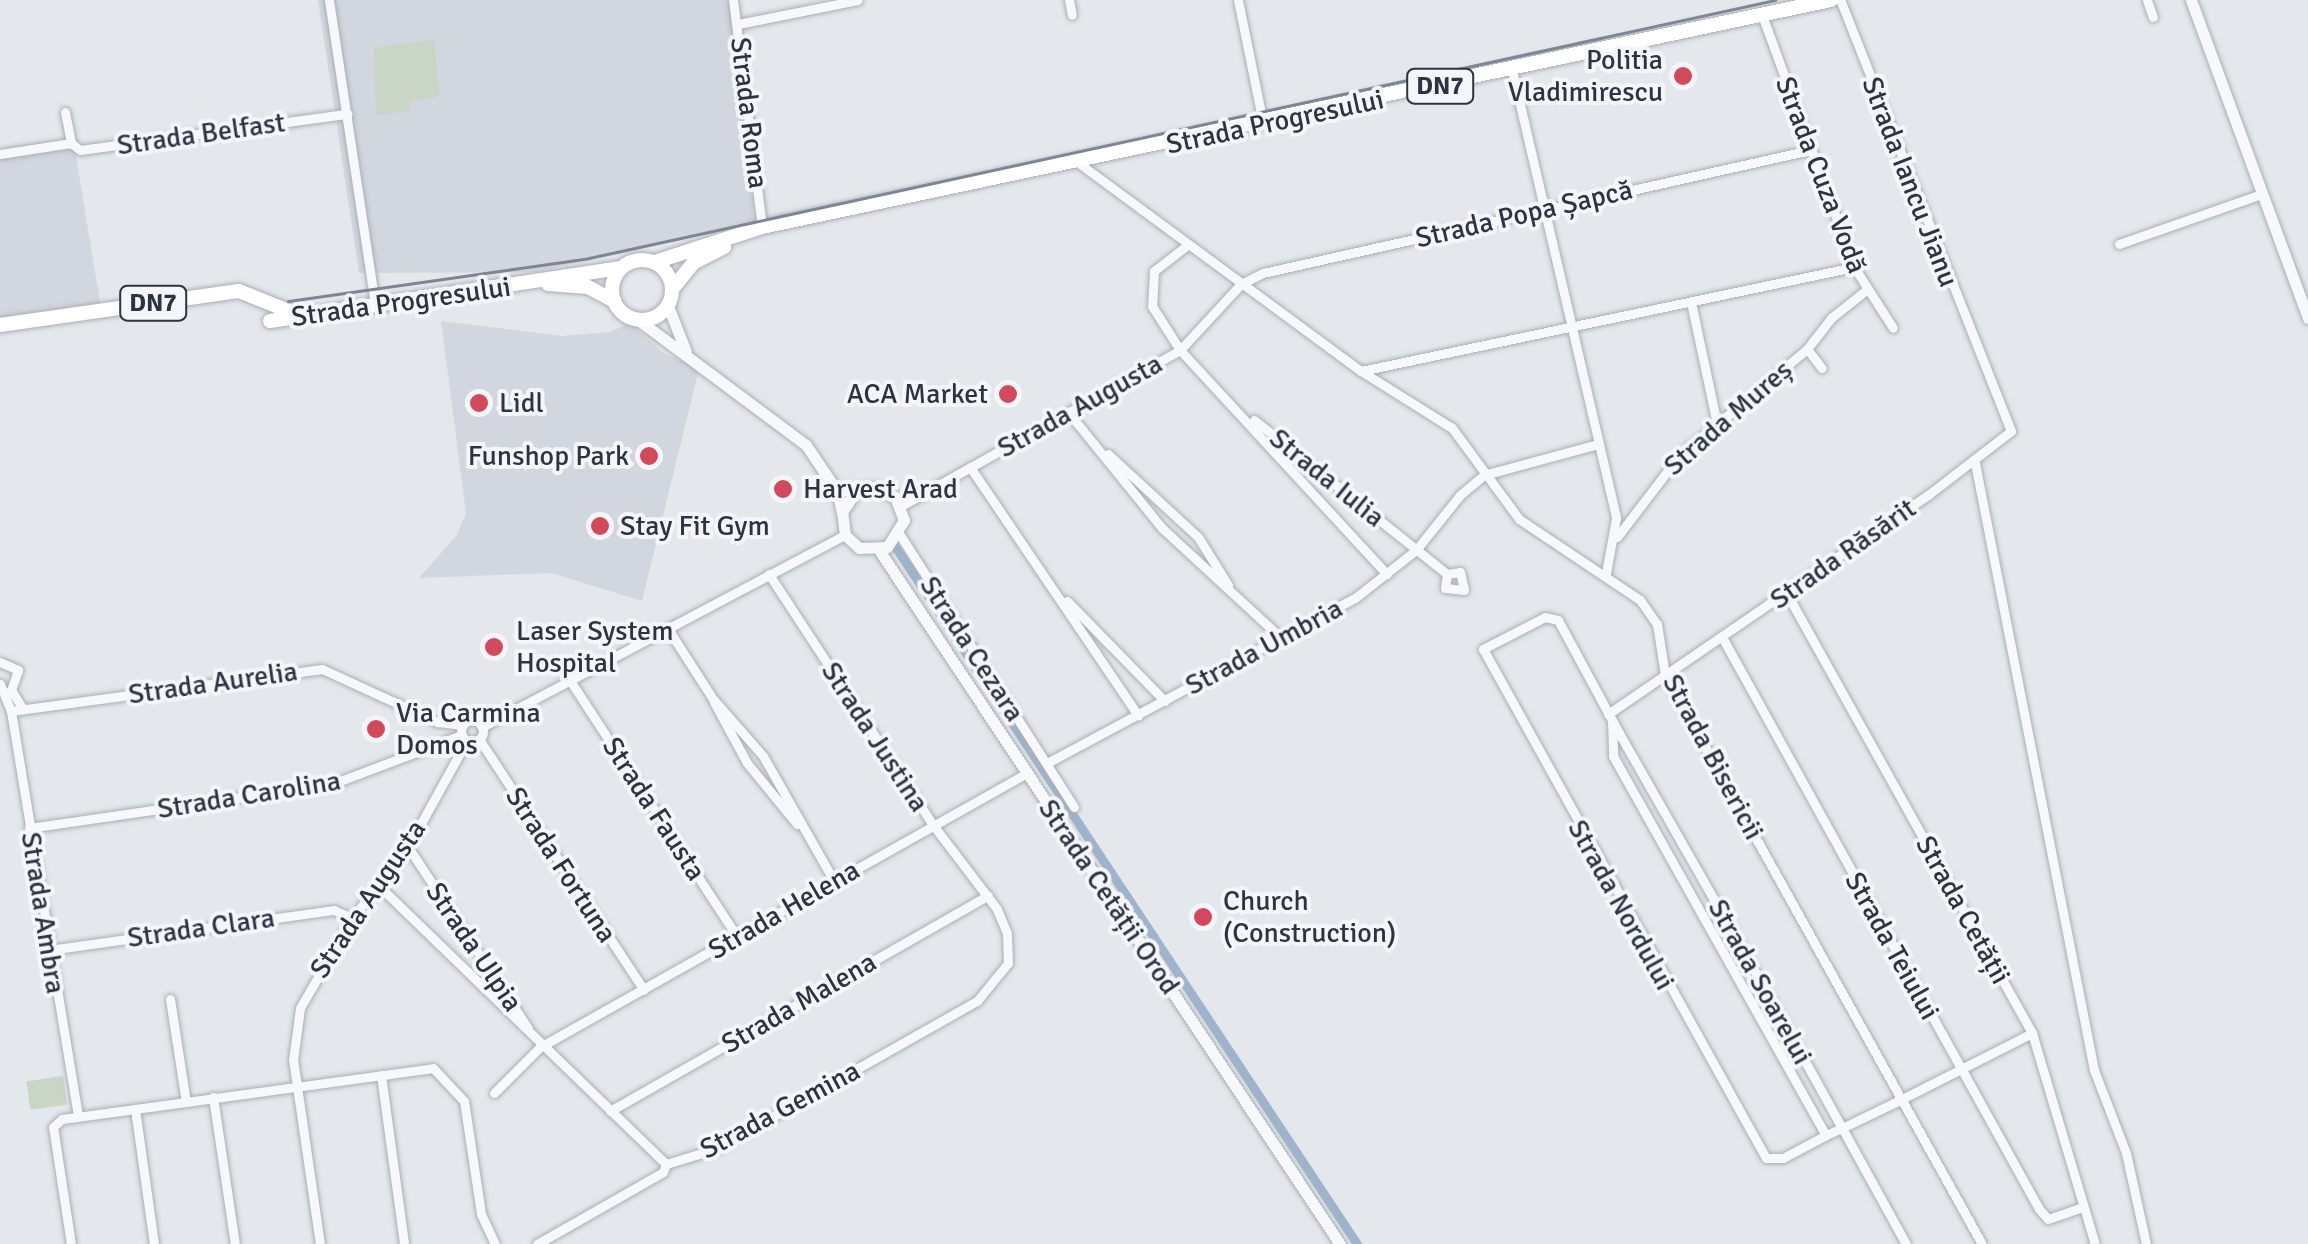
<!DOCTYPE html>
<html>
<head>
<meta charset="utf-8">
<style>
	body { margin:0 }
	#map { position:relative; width:2308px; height:1244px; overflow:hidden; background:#e4e7ec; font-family:Signika,sans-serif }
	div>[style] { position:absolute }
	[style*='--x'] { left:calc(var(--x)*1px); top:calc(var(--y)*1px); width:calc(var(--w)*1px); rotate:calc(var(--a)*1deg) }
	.built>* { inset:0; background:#d2d6de }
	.green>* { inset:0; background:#c9d6c5; transform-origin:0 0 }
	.canal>* { height:9px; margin:-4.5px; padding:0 4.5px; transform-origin:4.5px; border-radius:4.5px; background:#9fb4cc }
	.roads { filter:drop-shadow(0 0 2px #a9aeb7) drop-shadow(0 0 2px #a9aeb7) }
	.minor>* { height:9px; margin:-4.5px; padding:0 4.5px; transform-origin:4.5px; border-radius:4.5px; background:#f7f8fa }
	.minor>.ring { margin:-4.5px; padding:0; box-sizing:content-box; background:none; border:9px solid #f7f8fa; border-radius:50% }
	.tertiary>* { height:11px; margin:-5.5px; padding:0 5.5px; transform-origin:5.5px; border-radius:5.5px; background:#f7f8fa }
	.primary>* { height:14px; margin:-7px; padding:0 7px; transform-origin:7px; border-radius:7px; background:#fff }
	.primary>.ring { margin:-7px; padding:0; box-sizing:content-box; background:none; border:14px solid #fff; border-radius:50% }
	.tram>* { height:2.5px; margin:-1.25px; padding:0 1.25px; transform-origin:1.25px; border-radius:1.25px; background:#7d8696 }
	.dots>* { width:28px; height:28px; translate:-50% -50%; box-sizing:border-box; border:5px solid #f4f6f9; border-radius:50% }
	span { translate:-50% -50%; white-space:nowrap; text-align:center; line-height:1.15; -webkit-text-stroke:8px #f4f6f9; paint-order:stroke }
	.shield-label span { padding:2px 8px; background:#f4f6f9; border:2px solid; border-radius:8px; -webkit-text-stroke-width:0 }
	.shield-label { font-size:25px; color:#2b3445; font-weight:700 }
	.poi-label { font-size:28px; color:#2b3445 }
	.right { translate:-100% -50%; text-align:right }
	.left { translate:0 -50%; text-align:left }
	.street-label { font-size:28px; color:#2b3445 }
</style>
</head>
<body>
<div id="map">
	<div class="built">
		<div style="clip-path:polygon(318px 0,738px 0,764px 170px,750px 172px,755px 224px,536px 272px,359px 273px)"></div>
		<div style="clip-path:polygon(74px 145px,101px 308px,0 325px,0 158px)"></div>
		<div style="clip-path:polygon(441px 321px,562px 336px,610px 332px,630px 323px,663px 353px,699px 369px,642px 601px,552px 573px,419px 578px,457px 535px,466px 513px)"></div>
	</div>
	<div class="green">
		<div style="clip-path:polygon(434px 39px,440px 96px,410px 102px,410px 111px,376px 115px,374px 48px)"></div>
		<div style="left:63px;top:1076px;width:29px;height:37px;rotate:82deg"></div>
	</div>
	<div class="canal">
		<div style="--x:896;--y:548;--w:835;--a:56.48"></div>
	</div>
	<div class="roads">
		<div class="minor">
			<div style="--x:329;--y:0;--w:308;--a:81.4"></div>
			<div style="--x:733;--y:0;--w:229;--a:82.7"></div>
			<div style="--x:1069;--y:0;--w:15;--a:79"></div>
			<div style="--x:1238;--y:0;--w:126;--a:78.5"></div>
			<div style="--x:2147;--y:0;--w:18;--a:71"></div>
			<div style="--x:1762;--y:15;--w:268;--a:69.9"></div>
			<div style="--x:1854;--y:267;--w:72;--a:57.4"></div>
			<div style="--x:738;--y:24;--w:122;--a:-11.3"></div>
			<div style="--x:1512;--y:70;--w:460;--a:76.9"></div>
			<div style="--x:1616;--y:518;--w:56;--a:100.3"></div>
			<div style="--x:65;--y:112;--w:32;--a:79"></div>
			<div style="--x:0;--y:154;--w:72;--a:-8.8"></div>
			<div style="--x:71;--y:143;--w:11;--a:38"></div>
			<div style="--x:80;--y:150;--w:270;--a:-7.7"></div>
			<div style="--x:1080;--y:164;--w:349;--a:36.4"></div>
			<div style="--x:1361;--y:371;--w:107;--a:32.1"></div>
			<div style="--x:1452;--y:428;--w:113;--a:53.6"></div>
			<div style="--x:1519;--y:519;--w:146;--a:33.8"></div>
			<div style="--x:1640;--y:600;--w:29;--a:55"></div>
			<div style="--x:1657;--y:624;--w:52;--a:81.1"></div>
			<div style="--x:1665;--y:675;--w:651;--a:60.88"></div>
			<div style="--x:2119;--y:244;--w:151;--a:-19.3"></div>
			<div style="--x:1186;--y:246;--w:41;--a:142"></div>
			<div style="--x:1154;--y:271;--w:35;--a:93"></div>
			<div style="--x:1152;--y:306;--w:52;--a:57.5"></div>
			<div style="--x:1180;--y:350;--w:305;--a:47.3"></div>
			<div style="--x:1691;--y:302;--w:125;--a:78"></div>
			<div style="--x:1807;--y:349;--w:24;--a:52"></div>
			<div style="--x:1361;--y:371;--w:504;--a:-11.91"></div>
			<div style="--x:1068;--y:412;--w:149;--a:51"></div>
			<div style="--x:1162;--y:528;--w:161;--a:42.7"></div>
			<div style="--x:1254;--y:420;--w:247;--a:38.6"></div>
			<div style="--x:1447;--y:574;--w:13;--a:-9"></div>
			<div style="--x:1460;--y:572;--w:18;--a:77"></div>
			<div style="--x:1464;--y:590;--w:19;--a:-174"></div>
			<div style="--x:1445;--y:588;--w:14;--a:-82"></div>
			<div style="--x:1108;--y:454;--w:122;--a:42.7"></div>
			<div style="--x:1198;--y:537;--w:57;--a:58"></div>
			<div style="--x:1975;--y:463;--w:619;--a:78.91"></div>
			<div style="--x:2094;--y:1070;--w:89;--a:68.9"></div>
			<div style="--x:2126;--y:1153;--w:93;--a:77.6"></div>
			<div style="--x:970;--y:467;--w:300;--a:55.9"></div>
			<div style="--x:901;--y:506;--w:320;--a:-29.2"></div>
			<div style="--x:1180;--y:350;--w:90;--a:-47.3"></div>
			<div style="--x:1241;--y:284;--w:25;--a:-27"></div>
			<div style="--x:1263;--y:273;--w:561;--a:-12.67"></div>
			<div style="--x:900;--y:535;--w:323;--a:57.4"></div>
			<div style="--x:1617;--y:537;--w:102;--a:-52.6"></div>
			<div style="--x:1679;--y:456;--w:167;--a:-39.9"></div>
			<div style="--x:1807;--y:349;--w:39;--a:-52"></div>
			<div style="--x:1831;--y:318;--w:43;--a:-38.5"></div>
			<div style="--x:1787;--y:594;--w:503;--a:60.83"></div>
			<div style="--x:2032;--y:1033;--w:220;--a:73.4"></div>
			<div style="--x:1067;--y:601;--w:140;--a:45.6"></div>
			<div style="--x:668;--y:629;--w:83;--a:57.3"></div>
			<div style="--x:713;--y:699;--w:76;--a:48.7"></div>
			<div style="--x:763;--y:756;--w:144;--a:60.4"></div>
			<div style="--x:1722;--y:637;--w:654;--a:61"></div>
			<div style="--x:2039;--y:1209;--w:13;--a:48"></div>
			<div style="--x:2048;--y:1219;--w:37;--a:-19"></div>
			<div style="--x:0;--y:662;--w:20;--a:24"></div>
			<div style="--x:18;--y:670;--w:21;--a:109"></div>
			<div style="--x:11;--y:690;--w:22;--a:58"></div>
			<div style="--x:571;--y:682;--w:304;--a:56.9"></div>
			<div style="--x:0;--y:684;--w:29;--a:68"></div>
			<div style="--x:11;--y:711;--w:411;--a:80.6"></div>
			<div style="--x:714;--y:702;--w:69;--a:61.6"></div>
			<div style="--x:747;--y:763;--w:79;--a:50.7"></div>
			<div style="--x:11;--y:711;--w:314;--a:-7.7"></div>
			<div style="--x:322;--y:669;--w:128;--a:24.6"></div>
			<div style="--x:438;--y:722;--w:25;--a:7"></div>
			<div style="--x:1608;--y:714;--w:388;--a:-34.4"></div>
			<div style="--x:1928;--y:495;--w:105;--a:-37.6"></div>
			<div style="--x:2011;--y:431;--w:464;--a:-111.6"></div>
			<div style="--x:1612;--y:720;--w:36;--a:88"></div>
			<div style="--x:1613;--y:756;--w:435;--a:60.7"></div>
			<div class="ring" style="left:461px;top:720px;width:13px;height:13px"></div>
			<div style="--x:482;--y:727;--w:411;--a:-27.9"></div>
			<div style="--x:479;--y:739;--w:300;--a:56.7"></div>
			<div style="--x:1047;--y:763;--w:349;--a:-28.2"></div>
			<div style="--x:1355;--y:598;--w:78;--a:-38.2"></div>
			<div style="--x:1416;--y:550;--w:70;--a:-51.3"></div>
			<div style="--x:1460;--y:495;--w:31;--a:-40"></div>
			<div style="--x:1484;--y:475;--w:118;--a:-15.2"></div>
			<div style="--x:29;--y:828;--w:306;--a:-8.3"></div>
			<div style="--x:332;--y:784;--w:139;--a:-20.7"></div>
			<div style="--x:408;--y:847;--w:217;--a:56.5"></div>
			<div style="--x:378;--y:885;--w:401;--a:44.1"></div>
			<div style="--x:49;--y:950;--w:288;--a:-8"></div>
			<div style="--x:334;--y:910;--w:20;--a:24"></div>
			<div style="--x:170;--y:999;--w:104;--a:81.2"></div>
			<div style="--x:381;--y:1075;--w:171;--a:82.2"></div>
			<div style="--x:494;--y:1093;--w:65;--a:-45"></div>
			<div style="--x:540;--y:1047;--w:559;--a:-29.36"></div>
			<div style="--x:213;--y:1097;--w:149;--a:81.5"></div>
			<div style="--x:610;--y:1111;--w:435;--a:-29.7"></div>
			<div style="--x:666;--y:1164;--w:51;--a:-17"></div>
			<div style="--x:715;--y:1149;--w:301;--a:-29.5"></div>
			<div style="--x:977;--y:1001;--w:49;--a:-50.8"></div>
			<div style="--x:1008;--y:963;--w:30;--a:-92"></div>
			<div style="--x:1007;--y:933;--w:26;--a:-113"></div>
			<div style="--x:997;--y:909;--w:106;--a:-127.3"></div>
			<div style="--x:933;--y:825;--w:300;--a:-123.2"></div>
			<div style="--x:71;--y:1244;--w:118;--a:-98.7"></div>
			<div style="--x:53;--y:1127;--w:12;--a:-42"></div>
			<div style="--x:62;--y:1119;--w:74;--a:-7.8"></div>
			<div style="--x:154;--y:1244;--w:136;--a:-98"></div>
			<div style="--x:135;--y:1109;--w:301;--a:-7.8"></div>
			<div style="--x:433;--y:1068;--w:45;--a:46.8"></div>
			<div style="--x:464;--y:1101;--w:114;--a:81.4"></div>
			<div style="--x:481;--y:1214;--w:33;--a:65"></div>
			<div style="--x:320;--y:1244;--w:186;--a:-98.3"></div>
			<div style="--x:293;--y:1060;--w:52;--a:-82.3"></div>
			<div style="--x:300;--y:1008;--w:104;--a:-60"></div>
			<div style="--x:352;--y:918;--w:90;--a:-51.7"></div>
			<div style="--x:408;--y:847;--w:122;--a:-61.1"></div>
			<div style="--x:537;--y:1244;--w:145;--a:-29.7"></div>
			<div style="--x:663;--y:1172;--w:9;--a:-69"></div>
			<div style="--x:1906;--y:1244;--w:132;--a:-118.9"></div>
			<div style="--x:1842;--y:1128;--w:167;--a:-119"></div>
			<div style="--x:1761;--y:982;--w:287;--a:-119.7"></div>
			<div style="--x:1619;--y:733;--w:128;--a:-118.4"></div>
			<div style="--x:1558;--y:620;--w:13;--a:-167"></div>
			<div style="--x:1545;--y:617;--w:70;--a:152.7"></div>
			<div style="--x:1483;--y:649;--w:582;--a:60.93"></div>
			<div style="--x:1766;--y:1158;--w:17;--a:0"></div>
			<div style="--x:1783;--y:1158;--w:49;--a:-28.1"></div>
			<div style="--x:1826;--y:1135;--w:17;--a:-24"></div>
			<div style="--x:1842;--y:1128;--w:64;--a:-25.8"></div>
			<div style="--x:1900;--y:1100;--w:148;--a:-26.9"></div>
		</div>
		<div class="tertiary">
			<div style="--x:2191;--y:0;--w:339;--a:69.8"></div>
			<div style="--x:668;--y:306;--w:49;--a:68.6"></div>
			<div style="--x:637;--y:319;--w:211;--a:36.7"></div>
			<div style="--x:806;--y:445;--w:55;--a:56"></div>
			<div style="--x:837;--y:491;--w:22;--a:77"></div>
			<div style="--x:837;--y:491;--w:38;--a:-5"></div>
			<div style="--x:875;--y:488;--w:22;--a:24"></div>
			<div style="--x:895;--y:497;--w:25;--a:69"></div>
			<div style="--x:904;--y:520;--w:32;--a:122"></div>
			<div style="--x:887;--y:547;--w:28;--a:178"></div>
			<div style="--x:859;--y:548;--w:19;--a:-137"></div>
			<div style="--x:845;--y:535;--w:23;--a:-97"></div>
			<div style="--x:842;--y:512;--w:23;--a:-56"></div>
			<div style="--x:879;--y:550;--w:833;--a:56.41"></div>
		</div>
		<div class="primary">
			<div class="ring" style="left:612px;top:260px;width:46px;height:46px"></div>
			<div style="--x:655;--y:262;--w:113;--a:-18.1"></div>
			<div style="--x:762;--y:227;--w:1093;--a:-11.99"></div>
			<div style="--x:548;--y:284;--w:40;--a:4.3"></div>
			<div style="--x:588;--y:287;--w:30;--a:28"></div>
			<div style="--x:673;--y:288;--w:32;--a:-51"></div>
			<div style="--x:693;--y:263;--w:35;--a:-27"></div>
			<div style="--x:270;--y:321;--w:355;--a:-8.6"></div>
			<div style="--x:0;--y:325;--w:241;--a:-8.1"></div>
			<div style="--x:239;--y:291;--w:67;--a:22"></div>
		</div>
	</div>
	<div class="tram">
		<div style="--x:288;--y:301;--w:304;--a:-8.1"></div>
		<div style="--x:589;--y:258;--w:1214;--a:-12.27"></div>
	</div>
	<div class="dots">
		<div style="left:1683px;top:76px;background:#d1495b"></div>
		<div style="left:1008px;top:394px;background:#d1495b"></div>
		<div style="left:479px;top:403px;background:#d1495b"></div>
		<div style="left:649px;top:456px;background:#d1495b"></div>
		<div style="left:783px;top:489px;background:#d1495b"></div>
		<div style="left:600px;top:526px;background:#d1495b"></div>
		<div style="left:494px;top:647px;background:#d1495b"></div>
		<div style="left:376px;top:729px;background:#d1495b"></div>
		<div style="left:1203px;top:917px;background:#d1495b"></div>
	</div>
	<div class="shield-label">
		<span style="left:1440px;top:86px">DN7</span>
		<span style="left:153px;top:303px">DN7</span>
	</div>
	<div class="poi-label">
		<span class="right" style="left:1663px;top:76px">Politia<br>Vladimirescu</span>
		<span class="right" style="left:988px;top:394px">ACA Market</span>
		<span class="left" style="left:499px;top:403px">Lidl</span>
		<span class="right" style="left:629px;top:456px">Funshop Park</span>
		<span class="left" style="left:803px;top:489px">Harvest Arad</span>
		<span class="left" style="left:620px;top:526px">Stay Fit Gym</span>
		<span class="left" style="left:516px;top:647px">Laser System<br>Hospital</span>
		<span class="left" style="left:396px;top:729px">Via Carmina<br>Domos</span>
		<span class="left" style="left:1223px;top:917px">Church<br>(Construction)</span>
	</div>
	<div class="street-label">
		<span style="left:749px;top:113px;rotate:83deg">Strada Roma</span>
		<span style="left:1275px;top:122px;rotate:-12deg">Strada Progresului</span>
		<span style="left:201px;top:134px;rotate:-8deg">Strada Belfast</span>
		<span style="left:1821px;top:175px;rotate:69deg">Strada Cuza Vodă</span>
		<span style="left:1910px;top:182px;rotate:69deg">Strada Iancu Jianu</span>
		<span style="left:1524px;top:214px;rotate:-13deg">Strada Popa Șapcă</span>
		<span style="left:401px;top:302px;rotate:-8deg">Strada Progresului</span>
		<span style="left:1080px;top:406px;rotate:-29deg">Strada Augusta</span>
		<span style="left:1728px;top:418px;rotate:-41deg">Strada Mureș</span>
		<span style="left:1327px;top:478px;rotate:39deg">Strada Iulia</span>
		<span style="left:1843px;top:554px;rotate:-35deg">Strada Răsărit</span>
		<span style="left:1264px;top:647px;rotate:-28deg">Strada Umbria</span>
		<span style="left:972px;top:649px;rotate:57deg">Strada Cezara</span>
		<span style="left:213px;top:683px;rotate:-8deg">Strada Aurelia</span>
		<span style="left:875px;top:737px;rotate:57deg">Strada Justina</span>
		<span style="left:1713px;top:757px;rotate:62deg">Strada Bisericii</span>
		<span style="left:249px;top:795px;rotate:-9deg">Strada Carolina</span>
		<span style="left:654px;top:809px;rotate:57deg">Strada Fausta</span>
		<span style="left:561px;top:865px;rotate:57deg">Strada Fortuna</span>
		<span style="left:1109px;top:897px;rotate:56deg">Strada Cetății Orod</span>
		<span style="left:368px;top:899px;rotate:-56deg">Strada Augusta</span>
		<span style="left:1621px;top:905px;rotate:61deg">Strada Nordului</span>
		<span style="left:784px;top:910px;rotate:-30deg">Strada Helena</span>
		<span style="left:1963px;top:910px;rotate:61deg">Strada Cetății</span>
		<span style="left:43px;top:913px;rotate:81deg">Strada Ambra</span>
		<span style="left:201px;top:928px;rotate:-8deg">Strada Clara</span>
		<span style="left:1892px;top:946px;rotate:61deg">Strada Teiului</span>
		<span style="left:474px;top:947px;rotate:56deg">Strada Ulpia</span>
		<span style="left:1760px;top:982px;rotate:61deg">Strada Soarelui</span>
		<span style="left:799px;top:1003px;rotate:-30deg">Strada Malena</span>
		<span style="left:780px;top:1110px;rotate:-28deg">Strada Gemina</span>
	</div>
</div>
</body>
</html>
